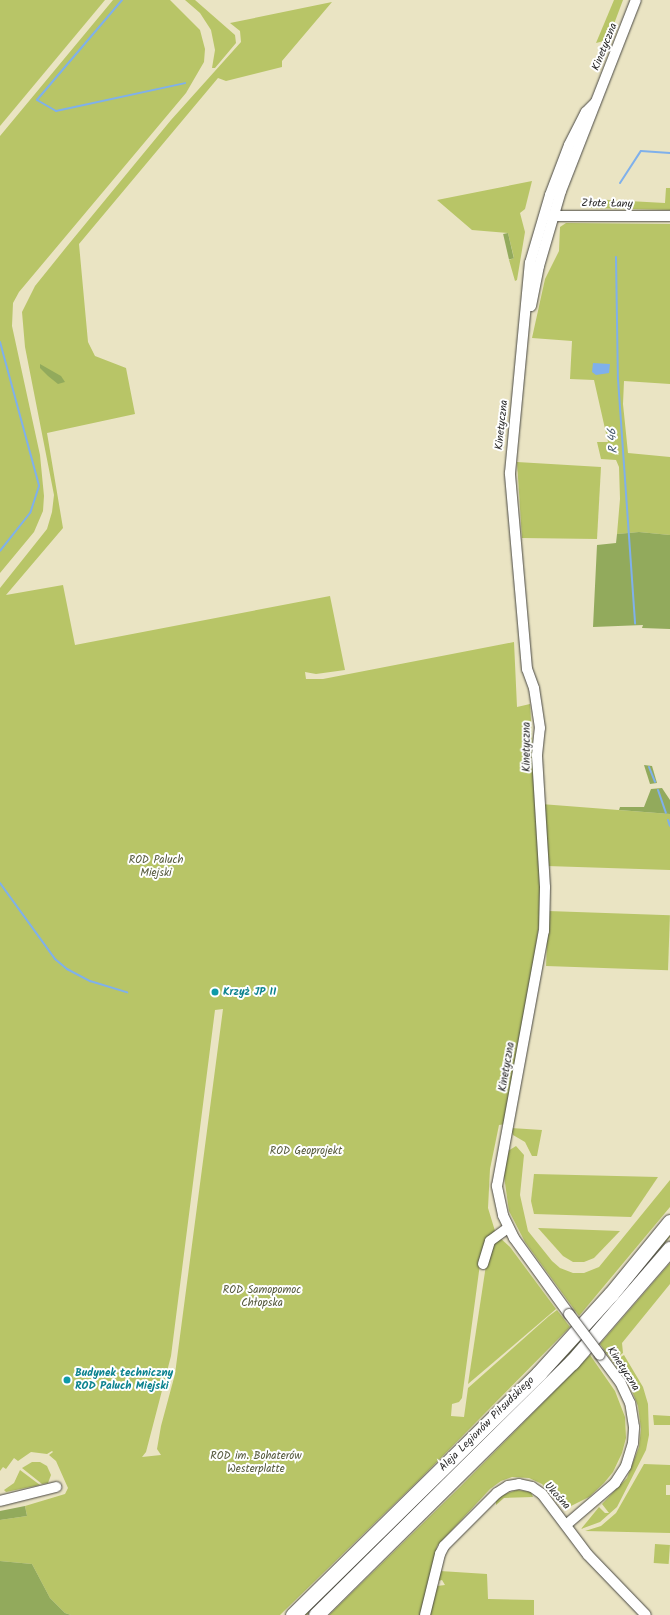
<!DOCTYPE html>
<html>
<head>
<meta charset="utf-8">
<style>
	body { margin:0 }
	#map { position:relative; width:670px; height:1615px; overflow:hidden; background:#eae4c3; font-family:Kalam,sans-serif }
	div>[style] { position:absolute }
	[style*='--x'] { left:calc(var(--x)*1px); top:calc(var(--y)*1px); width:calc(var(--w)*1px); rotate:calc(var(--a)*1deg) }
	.green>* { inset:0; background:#b8c567; transform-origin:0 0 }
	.forest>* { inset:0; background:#92aa5c; transform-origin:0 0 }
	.water>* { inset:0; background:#7fb0eb }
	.stream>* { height:2px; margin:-1px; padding:0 1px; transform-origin:1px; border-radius:1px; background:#7fb0eb }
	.roads { filter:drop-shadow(0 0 1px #484742) drop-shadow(0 0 1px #484742) }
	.minor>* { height:10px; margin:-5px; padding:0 5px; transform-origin:5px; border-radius:5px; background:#fff }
	.highway>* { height:15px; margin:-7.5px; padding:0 7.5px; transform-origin:7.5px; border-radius:7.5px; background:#fff }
	.bridges { filter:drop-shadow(0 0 1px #484742) drop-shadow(0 0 1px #484742) }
	.minor-bridge>* { height:10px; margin:-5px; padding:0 5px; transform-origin:5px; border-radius:5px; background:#fff }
	.dots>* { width:11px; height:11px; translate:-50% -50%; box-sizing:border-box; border:2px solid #fff; border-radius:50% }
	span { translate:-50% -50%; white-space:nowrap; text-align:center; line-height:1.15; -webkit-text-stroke:4px #fff; paint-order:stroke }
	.street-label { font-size:11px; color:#2b2b2b }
	.park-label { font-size:11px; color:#55593d }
	.culture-label { font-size:11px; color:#0d838f; font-weight:700 }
	.left { translate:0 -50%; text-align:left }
	.water-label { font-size:12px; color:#485a6e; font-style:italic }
</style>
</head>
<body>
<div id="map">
	<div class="green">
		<div style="clip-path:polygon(0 0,105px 0,0 126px)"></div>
		<div style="clip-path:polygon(113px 0,170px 0,200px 30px,205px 49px,204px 62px,186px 93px,19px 292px,13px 303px,12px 326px,40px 455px,44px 496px,43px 511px,34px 532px,0 573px,0 136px)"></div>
		<div style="clip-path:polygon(185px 0,195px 0,235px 35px,236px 43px,215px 68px,212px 68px,215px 50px,211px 30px,200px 13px)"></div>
		<div style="clip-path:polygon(614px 0,623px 0,608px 40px,596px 43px)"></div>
		<div style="clip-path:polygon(evenodd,332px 2px,282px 61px,282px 67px,226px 81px,218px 78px,79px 244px,88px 342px,95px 356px,126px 368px,135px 414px,47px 433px,63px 528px,6px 595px,63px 585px,75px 645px,330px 596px,345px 670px,316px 674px,305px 672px,306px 679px,323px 679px,514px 642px,517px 707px,530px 704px,542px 892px,540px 917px,525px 1025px,506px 1124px,499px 1125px,490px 1169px,488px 1208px,495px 1231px,482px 1249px,462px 1398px,459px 1402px,452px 1404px,451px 1416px,464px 1417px,468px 1388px,549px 1316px,557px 1310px,570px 1327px,419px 1480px,280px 1615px,71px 1615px,65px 1613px,50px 1598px,32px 1564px,0 1561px,0 1520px,27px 1516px,25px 1506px,65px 1494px,68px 1488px,56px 1461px,49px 1455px,53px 1452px,52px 1451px,47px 1454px,31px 1452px,18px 1461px,14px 1458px,6px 1469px,3px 1467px,0 1471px,0 588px,47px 529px,52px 512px,54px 495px,25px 347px,22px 312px,35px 286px,68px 245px,171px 120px,241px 42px,240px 31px,230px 23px,332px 2px,223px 1009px,175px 1374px,161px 1426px,157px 1449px,161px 1455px,142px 1457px,146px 1452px,171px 1356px,215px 1010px,223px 1009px)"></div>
		<div style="clip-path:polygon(532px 181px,525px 209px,520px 213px,525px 232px,517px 280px,515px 281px,509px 260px,514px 258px,508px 233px,472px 230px,437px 200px)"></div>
		<div style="clip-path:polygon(666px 188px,670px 188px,670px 210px,588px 208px,592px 199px,665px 203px)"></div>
		<div style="clip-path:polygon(566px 223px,670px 224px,670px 384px,624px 381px,623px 404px,628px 453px,670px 457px,670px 535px,639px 532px,617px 534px,620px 499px,619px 467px,616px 460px,601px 459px,597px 442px,608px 442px,594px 380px,570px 379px,572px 341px,532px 338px,545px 279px,559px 251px,560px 227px)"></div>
		<div style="clip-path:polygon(517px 462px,601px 467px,597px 539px,522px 538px)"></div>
		<div style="clip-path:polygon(541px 804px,670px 814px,670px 870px,547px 866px)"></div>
		<div style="left:548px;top:911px;width:122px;height:55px;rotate:2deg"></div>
		<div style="clip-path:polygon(511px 1128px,542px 1130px,537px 1156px,532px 1156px,525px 1142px,513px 1135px)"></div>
		<div style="clip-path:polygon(516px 1146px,524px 1155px,520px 1195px,528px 1231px,552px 1261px,560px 1268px,573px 1273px,584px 1273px,599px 1267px,670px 1180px,670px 1207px,579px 1316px,525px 1242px,509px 1211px,504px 1176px,508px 1151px)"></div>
		<div style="clip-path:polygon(534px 1174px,658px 1177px,631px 1217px,534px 1214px,531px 1201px)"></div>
		<div style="clip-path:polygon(538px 1228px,539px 1228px,620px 1231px,594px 1258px,584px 1262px,573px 1262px,563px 1256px)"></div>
		<div style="clip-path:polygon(670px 1233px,670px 1237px,590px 1331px,589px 1329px)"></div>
		<div style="clip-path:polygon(499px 1237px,510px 1247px,556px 1309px,468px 1384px,488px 1252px)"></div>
		<div style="clip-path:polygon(670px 1263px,670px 1284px,622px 1343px,623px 1353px,612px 1361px,600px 1344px)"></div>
		<div style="clip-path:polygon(579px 1340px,581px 1342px,543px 1382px,390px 1534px,307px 1615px,302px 1615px,429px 1492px)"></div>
		<div style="clip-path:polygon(590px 1355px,615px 1391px,625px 1417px,626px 1438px,622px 1453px,613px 1472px,604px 1483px,589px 1497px,569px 1507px,561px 1505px,542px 1484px,529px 1478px,512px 1477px,501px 1481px,490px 1489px,437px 1546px,423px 1615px,329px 1615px,460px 1487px)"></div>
		<div style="clip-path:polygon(624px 1355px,643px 1387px,648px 1404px,649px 1435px,646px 1450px,617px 1507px,600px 1522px,581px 1529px,599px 1507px,605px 1513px,609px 1513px,602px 1504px,627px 1478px,639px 1447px,641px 1429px,638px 1406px,630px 1386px,613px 1362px)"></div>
		<div style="clip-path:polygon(653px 1415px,670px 1416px,670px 1425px,654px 1425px)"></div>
		<div style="clip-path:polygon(32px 1462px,40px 1462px,47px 1466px,51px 1475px,48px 1483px,42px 1484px,22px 1468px)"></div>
		<div style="clip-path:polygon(644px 1464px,670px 1465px,670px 1485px,666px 1485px,666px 1495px,670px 1495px,670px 1533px,585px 1531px,601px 1526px,616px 1513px)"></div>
		<div style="clip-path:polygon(20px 1470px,40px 1485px,6px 1492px,4px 1490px,14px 1483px)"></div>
		<div style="clip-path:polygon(517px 1490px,531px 1492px,533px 1497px,504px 1498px,496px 1505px,496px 1501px,505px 1494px)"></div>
		<div style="left:655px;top:1544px;width:15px;height:19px;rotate:4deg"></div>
		<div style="clip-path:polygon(440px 1571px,487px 1574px,488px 1599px,534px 1600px,534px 1615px,428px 1615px,437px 1586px,445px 1585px,442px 1580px,438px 1581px)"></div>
	</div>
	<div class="forest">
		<div style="left:508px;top:233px;width:26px;height:5px;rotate:77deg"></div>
		<div style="clip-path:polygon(40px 364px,61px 376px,65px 382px,58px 384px,48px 376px,40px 368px)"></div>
		<div style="clip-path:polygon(639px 532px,670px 535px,670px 629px,642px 628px,643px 625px,593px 627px,597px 545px,616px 543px,617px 534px)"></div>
		<div style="clip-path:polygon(644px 765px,652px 766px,657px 783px,650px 784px)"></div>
		<div style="clip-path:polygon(662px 788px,670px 800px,670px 814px,619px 810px,620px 807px,644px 807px,651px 789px)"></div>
		<div style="clip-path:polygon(25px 1506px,27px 1516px,0 1520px,0 1511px)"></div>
		<div style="clip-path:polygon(0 1561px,32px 1564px,50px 1598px,65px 1613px,71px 1615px,0 1615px)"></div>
	</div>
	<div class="water">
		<div style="clip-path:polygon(593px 363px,610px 364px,609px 373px,596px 375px,592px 372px)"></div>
	</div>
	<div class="stream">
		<div style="--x:122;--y:0;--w:131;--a:130.4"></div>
		<div style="--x:37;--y:100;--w:22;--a:30"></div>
		<div style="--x:56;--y:111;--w:132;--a:-12.2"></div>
		<div style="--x:620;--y:183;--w:38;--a:-57"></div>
		<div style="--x:641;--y:151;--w:29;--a:4"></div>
		<div style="--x:616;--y:257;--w:122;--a:89.1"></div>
		<div style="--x:618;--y:379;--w:245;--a:86"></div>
		<div style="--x:0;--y:342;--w:149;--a:74.8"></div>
		<div style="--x:39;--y:486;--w:28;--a:108"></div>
		<div style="--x:30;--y:513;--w:48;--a:128.3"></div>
		<div style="--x:649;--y:767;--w:16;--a:68"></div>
		<div style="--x:658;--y:790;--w:24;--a:71"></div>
		<div style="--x:668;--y:820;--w:6;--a:72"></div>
		<div style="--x:0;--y:883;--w:94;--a:54.1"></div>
		<div style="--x:55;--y:959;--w:16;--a:40"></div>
		<div style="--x:67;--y:969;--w:26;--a:28"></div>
		<div style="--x:90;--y:981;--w:39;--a:17"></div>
	</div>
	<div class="roads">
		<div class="minor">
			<div style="--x:549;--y:216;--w:121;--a:0"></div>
			<div style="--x:531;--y:306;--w:41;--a:-78.7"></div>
			<div style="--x:539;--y:266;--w:78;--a:-73.7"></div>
			<div style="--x:561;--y:191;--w:205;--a:-68.6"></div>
			<div style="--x:483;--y:1264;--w:24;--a:-73"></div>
			<div style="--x:490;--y:1241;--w:22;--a:-36"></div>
			<div style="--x:569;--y:1314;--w:94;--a:-125.9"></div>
			<div style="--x:514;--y:1238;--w:25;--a:-116"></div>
			<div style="--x:503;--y:1215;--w:30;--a:-102"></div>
			<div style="--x:497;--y:1186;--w:259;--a:-79.6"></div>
			<div style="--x:544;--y:931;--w:44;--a:-88.7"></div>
			<div style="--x:545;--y:887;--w:132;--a:-93.5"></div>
			<div style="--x:537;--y:755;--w:27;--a:-84"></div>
			<div style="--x:540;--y:728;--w:40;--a:-98.5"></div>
			<div style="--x:534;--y:688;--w:20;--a:-110"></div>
			<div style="--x:527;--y:669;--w:197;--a:-95"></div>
			<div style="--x:510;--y:473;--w:211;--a:-84.6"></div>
			<div style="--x:530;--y:263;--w:71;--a:-73.6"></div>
			<div style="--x:550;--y:195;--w:53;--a:-69.2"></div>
			<div style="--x:569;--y:145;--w:37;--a:-63"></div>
			<div style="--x:586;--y:112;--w:13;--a:-45"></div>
			<div style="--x:0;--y:1501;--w:58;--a:-14"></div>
			<div style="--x:566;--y:1525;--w:65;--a:-40.6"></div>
			<div style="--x:615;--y:1483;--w:20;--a:-57"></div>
			<div style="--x:626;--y:1466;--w:24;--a:-73"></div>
			<div style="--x:633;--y:1443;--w:16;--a:-86"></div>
			<div style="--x:634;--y:1427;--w:24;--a:-99"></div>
			<div style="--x:630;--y:1403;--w:23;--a:-115"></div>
			<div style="--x:620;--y:1382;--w:34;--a:-127"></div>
			<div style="--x:425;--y:1615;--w:63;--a:-76.2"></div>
			<div style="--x:440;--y:1554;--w:9;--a:-63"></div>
			<div style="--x:444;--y:1546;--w:75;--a:-45"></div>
			<div style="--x:497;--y:1493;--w:13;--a:-32"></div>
			<div style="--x:508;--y:1486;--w:11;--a:-10"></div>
			<div style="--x:519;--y:1484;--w:13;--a:13"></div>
			<div style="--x:532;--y:1487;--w:12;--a:35"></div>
			<div style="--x:542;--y:1494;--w:76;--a:53"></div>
			<div style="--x:588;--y:1555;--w:83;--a:46"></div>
		</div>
		<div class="highway">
			<div style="--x:293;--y:1615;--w:345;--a:-44.5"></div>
			<div style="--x:539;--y:1373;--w:107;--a:-47.7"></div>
			<div style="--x:611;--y:1294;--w:93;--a:-50.7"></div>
			<div style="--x:316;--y:1615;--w:360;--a:-44.7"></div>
			<div style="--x:572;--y:1362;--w:150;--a:-49.1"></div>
		</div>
	</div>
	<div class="bridges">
		<div class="minor-bridge">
			<div style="--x:569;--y:1314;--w:51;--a:52.9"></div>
		</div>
	</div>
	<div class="dots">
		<div style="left:215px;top:992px;background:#0f9aa8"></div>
		<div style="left:67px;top:1380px;background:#0f9aa8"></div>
	</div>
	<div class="street-label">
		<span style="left:605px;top:47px;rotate:-68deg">Kinetyczna</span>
		<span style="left:607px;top:204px;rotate:1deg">Złote Łany</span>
		<span style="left:502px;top:425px;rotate:-84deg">Kinetyczna</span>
		<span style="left:527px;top:747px;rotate:-90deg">Kinetyczna</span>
		<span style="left:507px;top:1067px;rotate:-80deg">Kinetyczna</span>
		<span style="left:623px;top:1369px;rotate:57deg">Kinetyczna</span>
		<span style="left:487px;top:1424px;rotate:-45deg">Aleja Legionów Piłsudskiego</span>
		<span style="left:557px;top:1496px;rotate:48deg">Ukośna</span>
	</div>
	<div class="park-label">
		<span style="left:156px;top:867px">ROD Paluch<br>Miejski</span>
		<span style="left:306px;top:1151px">ROD Geoprojekt</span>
		<span style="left:262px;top:1297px">ROD Samopomoc<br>Chłopska</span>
		<span style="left:256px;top:1463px">ROD im. Bohaterów<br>Westerplatte</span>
	</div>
	<div class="culture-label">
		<span class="left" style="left:223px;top:992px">Krzyż JP II</span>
		<span class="left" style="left:75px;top:1380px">Budynek techniczny<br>ROD Paluch Miejski</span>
	</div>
	<div class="water-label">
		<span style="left:613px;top:441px;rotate:-94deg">R 46</span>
	</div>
</div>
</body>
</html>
